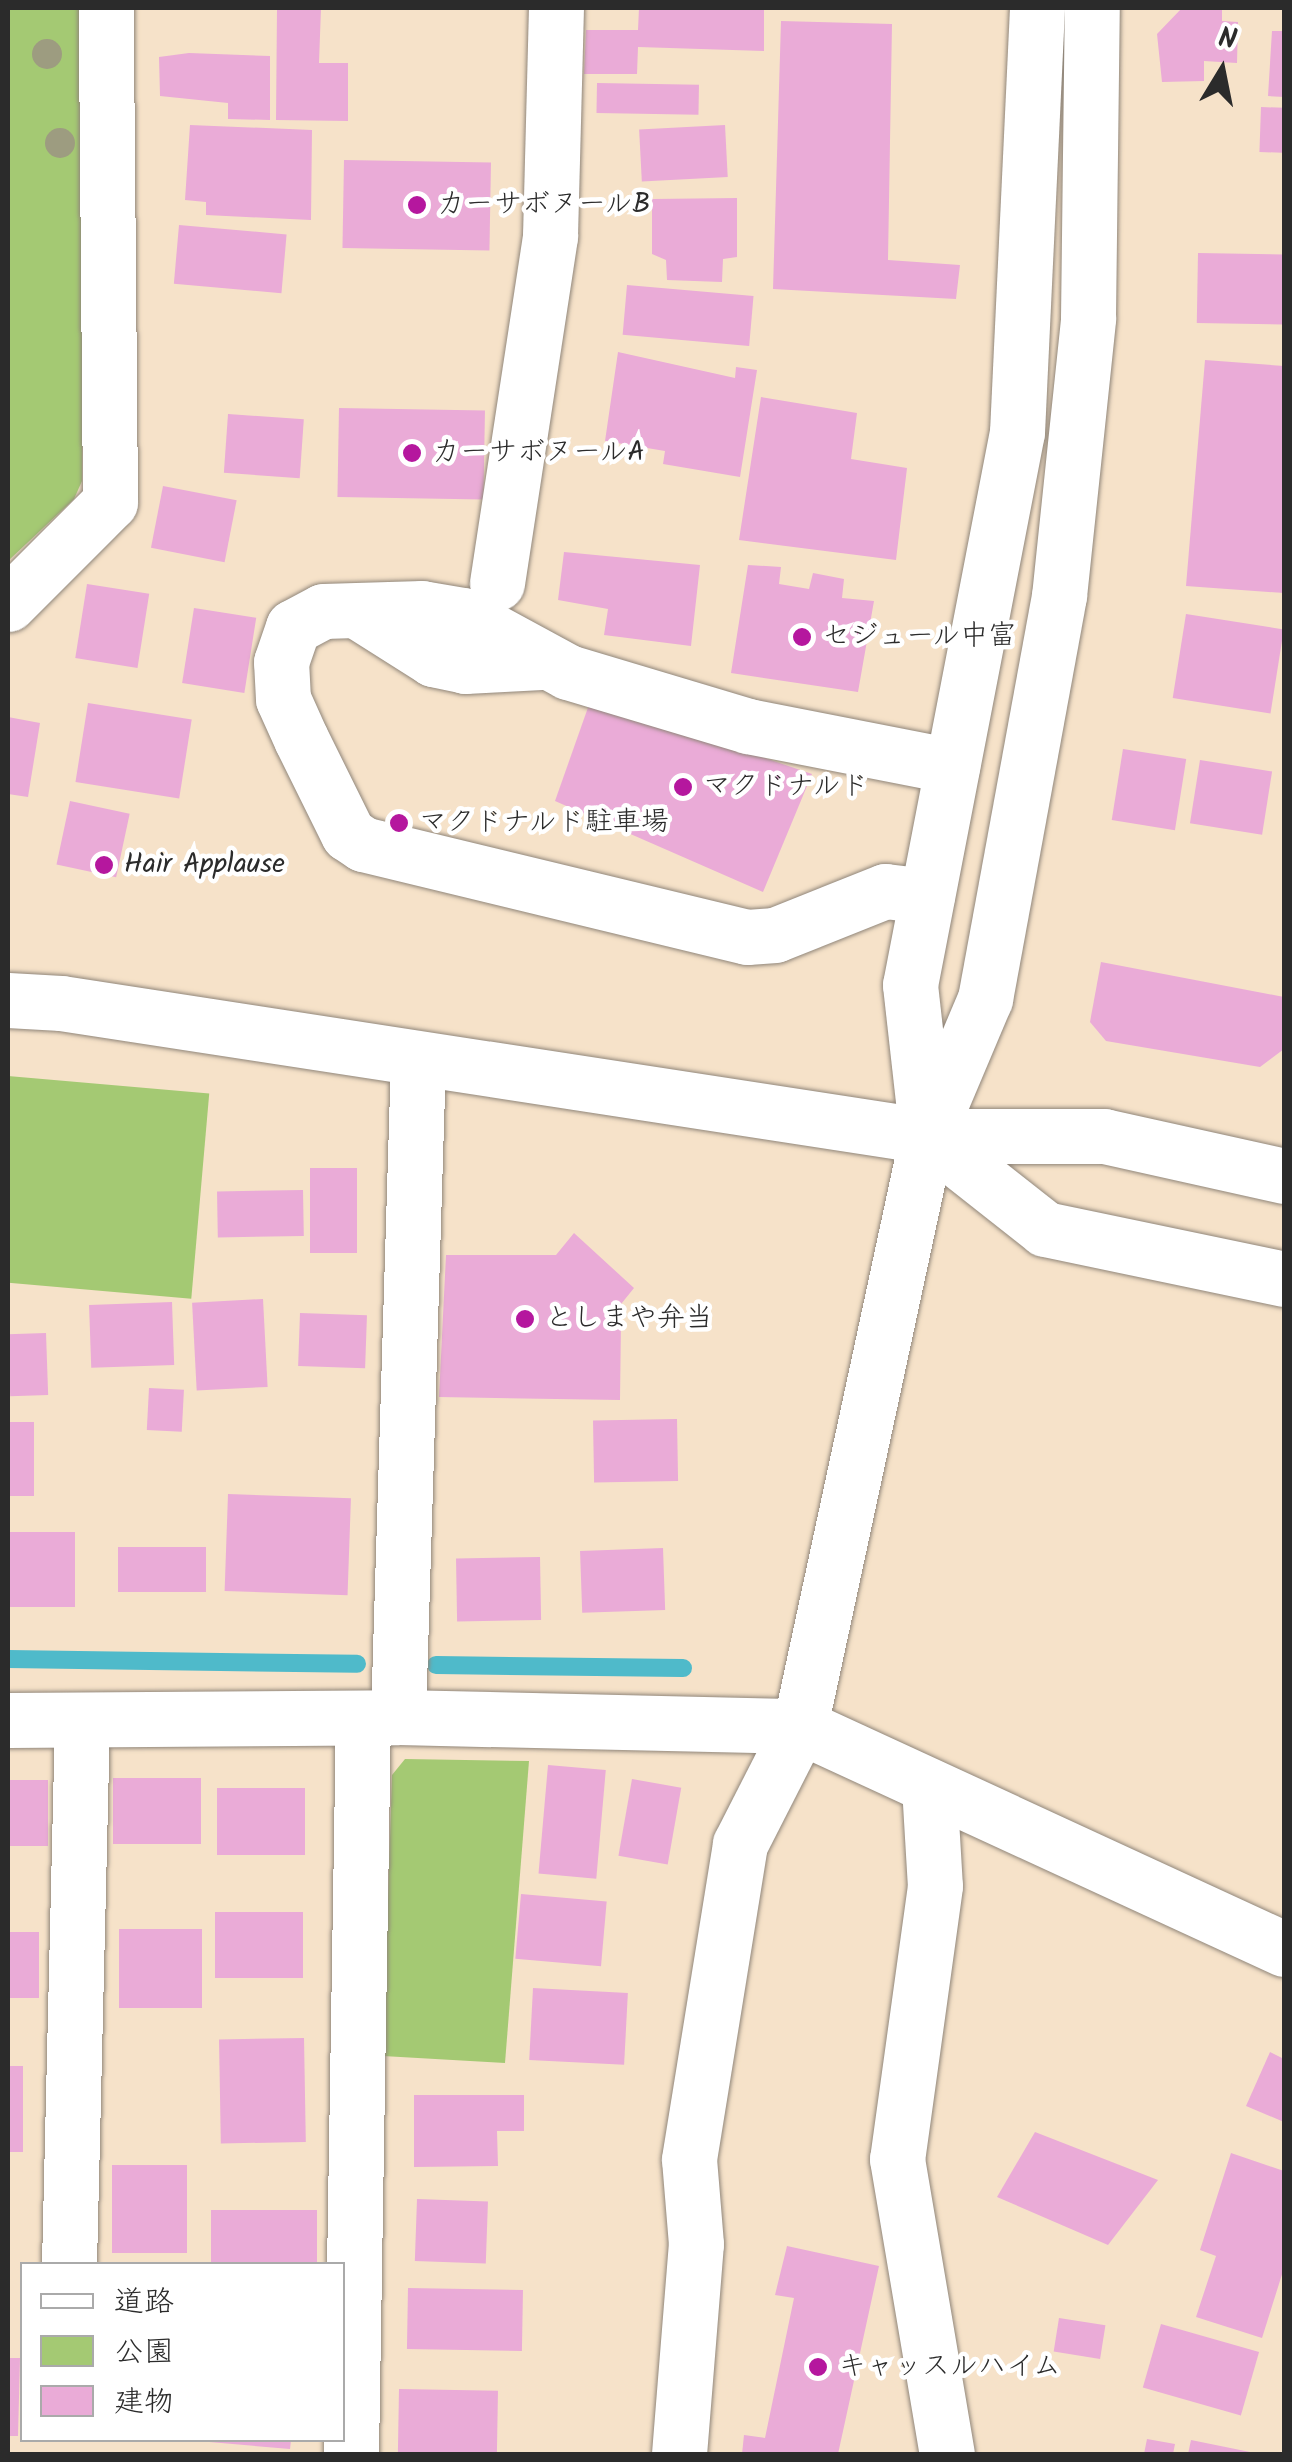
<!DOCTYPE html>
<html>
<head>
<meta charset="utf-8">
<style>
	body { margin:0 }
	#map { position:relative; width:1292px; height:2462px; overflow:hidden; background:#f6e2c9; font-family:Kalam,"Klee One",sans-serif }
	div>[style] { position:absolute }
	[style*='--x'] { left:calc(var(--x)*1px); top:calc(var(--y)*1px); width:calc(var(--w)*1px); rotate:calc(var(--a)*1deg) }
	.green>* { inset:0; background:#a4c973; transform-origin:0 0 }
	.stream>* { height:18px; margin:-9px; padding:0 9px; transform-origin:9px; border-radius:9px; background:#4fbaca }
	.building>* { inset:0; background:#eaabd7; transform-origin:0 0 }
	.roads { filter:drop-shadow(0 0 2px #90867a) drop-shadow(0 0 2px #90867a) }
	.minor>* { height:55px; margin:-27.5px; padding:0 27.5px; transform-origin:27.5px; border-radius:27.5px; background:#fff }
	.trees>* { width:30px; height:30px; margin:-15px; border-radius:50%; background:#9d9c80 }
	.dots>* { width:28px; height:28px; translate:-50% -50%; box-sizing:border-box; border:5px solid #fff; border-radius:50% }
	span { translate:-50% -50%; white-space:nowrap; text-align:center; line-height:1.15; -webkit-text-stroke:9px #fff; paint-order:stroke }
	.poi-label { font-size:28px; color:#2b2b2b }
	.left { translate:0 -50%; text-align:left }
	.frame { position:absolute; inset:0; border:10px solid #2b2b2b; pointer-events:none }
	.legend { position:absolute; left:20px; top:2262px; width:325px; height:180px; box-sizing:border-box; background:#fff; border:2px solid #aaa; margin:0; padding:12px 18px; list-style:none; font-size:30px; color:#2b2b2b }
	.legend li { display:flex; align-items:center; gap:20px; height:50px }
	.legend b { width:50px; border:2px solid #aaa }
	.north { position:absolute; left:1172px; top:20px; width:100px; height:100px; -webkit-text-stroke:8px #fff; paint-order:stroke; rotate:10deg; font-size:28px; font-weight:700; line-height:40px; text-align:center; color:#2b2b2b }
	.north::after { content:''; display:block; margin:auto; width:35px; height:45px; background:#2b2b2b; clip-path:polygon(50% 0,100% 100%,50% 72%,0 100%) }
</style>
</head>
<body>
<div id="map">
	<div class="green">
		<div style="clip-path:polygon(8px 8px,86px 8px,82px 481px,74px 499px,8px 561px)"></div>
		<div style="left:8px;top:1076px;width:202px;height:206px;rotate:5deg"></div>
		<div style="clip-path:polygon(405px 1759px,529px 1761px,505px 2063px,383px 2056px,392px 1775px)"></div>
	</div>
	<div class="stream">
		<div style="--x:8;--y:1659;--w:349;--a:0.8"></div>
		<div style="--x:436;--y:1665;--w:247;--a:0.7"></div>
	</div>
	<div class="building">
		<div style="clip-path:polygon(277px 8px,321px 8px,319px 63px,348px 63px,348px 121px,276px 120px)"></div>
		<div style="clip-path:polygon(639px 8px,764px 8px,764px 51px,638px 47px,637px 74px,584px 74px,586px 30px,638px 30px)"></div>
		<div style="clip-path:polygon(1182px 8px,1222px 8px,1222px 21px,1238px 22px,1237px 63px,1204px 61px,1204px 81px,1162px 82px,1157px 34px)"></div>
		<div style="clip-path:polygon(781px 21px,892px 24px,888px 260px,960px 265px,956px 299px,773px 289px)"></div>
		<div style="clip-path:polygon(1272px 31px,1284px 31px,1284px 97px,1268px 96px)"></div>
		<div style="clip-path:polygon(189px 53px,270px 56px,270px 120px,228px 119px,228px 103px,160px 96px,159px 57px)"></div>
		<div style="left:597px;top:83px;width:102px;height:30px;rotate:1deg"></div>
		<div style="left:1261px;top:107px;width:23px;height:45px;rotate:2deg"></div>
		<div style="clip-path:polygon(190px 125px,312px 130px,311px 220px,206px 215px,206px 202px,185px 200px)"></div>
		<div style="left:725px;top:125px;width:52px;height:86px;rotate:87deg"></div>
		<div style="left:344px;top:160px;width:147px;height:88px;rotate:1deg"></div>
		<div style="clip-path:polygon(737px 198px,737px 257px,723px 259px,722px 282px,667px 280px,666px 260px,652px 254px,652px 199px)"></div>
		<div style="left:179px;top:225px;width:108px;height:59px;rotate:5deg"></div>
		<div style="left:1198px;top:253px;width:86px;height:70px;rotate:1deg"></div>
		<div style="left:627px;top:285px;width:127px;height:50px;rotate:5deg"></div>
		<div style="clip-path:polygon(618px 352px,735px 378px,736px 367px,757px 370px,740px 477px,663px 464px,665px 451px,605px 441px)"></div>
		<div style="clip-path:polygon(1205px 360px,1284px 366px,1284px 593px,1186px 586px)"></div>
		<div style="clip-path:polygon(761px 397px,857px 413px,851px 459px,907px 468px,896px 560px,739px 540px)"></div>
		<div style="left:339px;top:408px;width:146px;height:89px;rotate:1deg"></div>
		<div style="left:228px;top:414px;width:76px;height:59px;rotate:4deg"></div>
		<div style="left:163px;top:486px;width:75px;height:63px;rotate:11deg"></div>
		<div style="clip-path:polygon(564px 552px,700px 565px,691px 646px,604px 635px,608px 609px,558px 600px)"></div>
		<div style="clip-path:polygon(748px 565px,781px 567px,779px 584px,809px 589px,813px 573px,844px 579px,842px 598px,874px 601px,858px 692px,731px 673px)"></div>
		<div style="left:87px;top:584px;width:63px;height:75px;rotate:9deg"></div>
		<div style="left:194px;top:608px;width:63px;height:76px;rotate:9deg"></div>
		<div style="left:1186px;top:614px;width:99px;height:85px;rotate:9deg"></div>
		<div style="clip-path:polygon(591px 699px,812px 774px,763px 892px,555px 801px)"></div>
		<div style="left:88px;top:703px;width:105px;height:80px;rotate:9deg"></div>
		<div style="clip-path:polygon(8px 717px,40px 723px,28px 797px,8px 794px)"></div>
		<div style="left:1123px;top:749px;width:64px;height:72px;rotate:9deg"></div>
		<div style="left:1200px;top:760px;width:73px;height:64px;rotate:9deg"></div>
		<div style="left:70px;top:801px;width:61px;height:65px;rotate:12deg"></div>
		<div style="clip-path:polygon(1101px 962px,1284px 997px,1284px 1049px,1260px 1067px,1106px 1041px,1090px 1022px)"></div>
		<div style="left:310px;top:1168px;width:47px;height:85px"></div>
		<div style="left:303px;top:1190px;width:46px;height:86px;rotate:89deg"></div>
		<div style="clip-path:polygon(574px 1233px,634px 1288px,613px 1314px,621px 1320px,620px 1400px,439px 1397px,446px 1255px,556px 1255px)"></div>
		<div style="left:263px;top:1299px;width:88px;height:71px;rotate:87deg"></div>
		<div style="left:172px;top:1302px;width:63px;height:83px;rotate:88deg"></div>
		<div style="left:300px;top:1313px;width:67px;height:53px;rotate:2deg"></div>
		<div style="left:46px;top:1333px;width:62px;height:38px;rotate:88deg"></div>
		<div style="left:149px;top:1388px;width:35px;height:42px;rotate:3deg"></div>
		<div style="left:677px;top:1419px;width:62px;height:84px;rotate:89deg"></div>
		<div style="left:8px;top:1422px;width:26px;height:74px"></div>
		<div style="left:228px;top:1494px;width:123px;height:97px;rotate:2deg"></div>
		<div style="left:8px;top:1532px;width:67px;height:75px"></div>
		<div style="left:118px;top:1547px;width:88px;height:45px"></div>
		<div style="left:663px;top:1548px;width:62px;height:83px;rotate:88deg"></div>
		<div style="left:540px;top:1557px;width:63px;height:84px;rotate:89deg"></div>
		<div style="left:548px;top:1765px;width:58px;height:109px;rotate:5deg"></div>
		<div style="left:201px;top:1778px;width:66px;height:88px;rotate:90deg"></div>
		<div style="left:632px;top:1779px;width:50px;height:78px;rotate:10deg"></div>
		<div style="left:8px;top:1780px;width:40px;height:66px"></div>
		<div style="left:217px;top:1788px;width:88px;height:67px"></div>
		<div style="left:521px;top:1894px;width:86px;height:65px;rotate:5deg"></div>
		<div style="left:303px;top:1912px;width:66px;height:88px;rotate:90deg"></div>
		<div style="left:119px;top:1929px;width:83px;height:79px"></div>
		<div style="left:8px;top:1932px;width:31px;height:66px"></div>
		<div style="left:533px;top:1988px;width:95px;height:72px;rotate:3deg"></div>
		<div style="left:304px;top:2038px;width:104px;height:85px;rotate:89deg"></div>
		<div style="clip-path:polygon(1270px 2052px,1284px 2059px,1284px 2122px,1246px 2106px)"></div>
		<div style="left:8px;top:2066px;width:15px;height:86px"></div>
		<div style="clip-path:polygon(414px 2095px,524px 2095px,524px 2131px,497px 2131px,498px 2166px,414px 2167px)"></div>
		<div style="clip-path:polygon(1035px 2132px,1158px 2180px,1108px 2245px,997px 2197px)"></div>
		<div style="clip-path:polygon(1231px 2153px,1284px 2171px,1284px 2268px,1262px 2338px,1196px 2317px,1216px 2256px,1200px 2250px)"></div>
		<div style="left:187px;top:2165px;width:88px;height:75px;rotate:90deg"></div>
		<div style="left:417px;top:2199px;width:71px;height:62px;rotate:2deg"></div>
		<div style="left:211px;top:2210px;width:106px;height:54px"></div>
		<div style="clip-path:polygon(787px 2246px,879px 2266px,838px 2454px,742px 2454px,744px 2435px,765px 2438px,794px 2298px,775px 2295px)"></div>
		<div style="left:408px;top:2288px;width:115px;height:61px;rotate:1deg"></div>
		<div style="left:1059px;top:2318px;width:47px;height:34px;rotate:9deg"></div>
		<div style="left:1161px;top:2324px;width:102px;height:66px;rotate:16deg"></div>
		<div style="clip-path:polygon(8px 2358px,20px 2358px,18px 2436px,8px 2436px)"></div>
		<div style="left:399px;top:2389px;width:99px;height:65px;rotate:1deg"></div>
		<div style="clip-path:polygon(1147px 2439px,1175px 2444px,1173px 2454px,1144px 2454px)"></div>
		<div style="clip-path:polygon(186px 2440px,291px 2440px,290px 2449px)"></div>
		<div style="clip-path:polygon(1191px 2440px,1255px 2453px,1255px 2454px,1188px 2454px)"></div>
	</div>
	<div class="roads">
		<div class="minor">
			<div style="--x:1037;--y:8;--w:424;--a:92.7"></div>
			<div style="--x:1017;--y:432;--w:563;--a:100.95"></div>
			<div style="--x:910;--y:985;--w:152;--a:83.6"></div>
			<div style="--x:927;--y:1136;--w:150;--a:38.2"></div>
			<div style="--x:1045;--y:1229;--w:244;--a:11.8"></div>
			<div style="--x:497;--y:583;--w:351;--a:-81.3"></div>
			<div style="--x:550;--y:236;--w:228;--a:-88.5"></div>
			<div style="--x:8;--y:604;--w:144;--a:-45"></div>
			<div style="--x:110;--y:502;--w:494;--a:-90.5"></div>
			<div style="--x:359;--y:612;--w:88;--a:32.4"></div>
			<div style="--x:433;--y:659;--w:33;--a:12"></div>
			<div style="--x:465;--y:666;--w:76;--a:-3"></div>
			<div style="--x:927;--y:896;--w:42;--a:-173.2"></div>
			<div style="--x:885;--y:891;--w:118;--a:158.2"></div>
			<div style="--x:775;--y:935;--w:28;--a:176"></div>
			<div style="--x:747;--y:937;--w:395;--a:-166.4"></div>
			<div style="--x:363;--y:844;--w:18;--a:-146"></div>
			<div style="--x:348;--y:834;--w:106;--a:-116.3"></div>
			<div style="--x:301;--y:739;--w:44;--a:-114.2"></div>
			<div style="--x:283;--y:699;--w:37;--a:-93"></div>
			<div style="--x:281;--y:662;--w:37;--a:-71"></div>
			<div style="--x:293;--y:627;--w:34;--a:-28"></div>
			<div style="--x:323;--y:611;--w:99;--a:-1.7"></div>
			<div style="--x:422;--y:608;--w:42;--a:9.7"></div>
			<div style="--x:463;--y:615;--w:119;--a:28.5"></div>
			<div style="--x:568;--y:672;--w:188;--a:16.7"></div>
			<div style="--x:748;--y:726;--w:208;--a:11.1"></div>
			<div style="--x:8;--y:1000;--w:53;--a:3.2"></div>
			<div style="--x:61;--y:1003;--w:876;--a:8.73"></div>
			<div style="--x:927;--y:1136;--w:177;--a:0"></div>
			<div style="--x:1104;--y:1136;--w:184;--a:12.5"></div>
			<div style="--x:398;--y:1717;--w:658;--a:-88.26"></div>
			<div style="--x:8;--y:1720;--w:390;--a:-0.4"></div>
			<div style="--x:398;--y:1717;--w:402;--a:1.3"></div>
			<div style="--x:800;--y:1726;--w:533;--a:24.74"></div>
			<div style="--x:929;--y:1786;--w:100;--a:86.6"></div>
			<div style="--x:935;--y:1886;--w:276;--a:97.9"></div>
			<div style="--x:897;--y:2159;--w:299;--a:80.4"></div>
			<div style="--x:69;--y:2264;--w:543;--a:-88.63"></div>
			<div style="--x:351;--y:2454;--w:736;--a:-89.07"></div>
			<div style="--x:679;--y:2454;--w:211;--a:-85.4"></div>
			<div style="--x:696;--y:2244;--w:85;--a:-94.7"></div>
			<div style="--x:689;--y:2159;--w:319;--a:-80.8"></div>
			<div style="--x:740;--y:1844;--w:132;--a:-63"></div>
			<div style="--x:800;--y:1726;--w:604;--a:-77.85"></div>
			<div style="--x:927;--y:1136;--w:149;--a:-67.1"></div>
			<div style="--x:985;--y:999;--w:410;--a:-79.6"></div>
			<div style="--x:1059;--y:596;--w:280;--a:-84"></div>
			<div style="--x:1088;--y:318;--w:310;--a:-89.3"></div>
		</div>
	</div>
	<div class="trees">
		<div style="left:47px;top:54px"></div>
		<div style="left:60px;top:143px"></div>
	</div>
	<div class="dots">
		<div style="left:417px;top:205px;background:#b5179e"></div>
		<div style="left:412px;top:453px;background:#b5179e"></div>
		<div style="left:802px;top:637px;background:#b5179e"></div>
		<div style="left:683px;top:787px;background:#b5179e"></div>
		<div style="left:399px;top:823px;background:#b5179e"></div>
		<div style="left:104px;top:865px;background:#b5179e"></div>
		<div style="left:525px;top:1319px;background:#b5179e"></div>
		<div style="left:818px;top:2367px;background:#b5179e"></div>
	</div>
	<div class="poi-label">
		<span class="left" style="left:437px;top:205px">カーサボヌールB</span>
		<span class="left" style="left:432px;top:453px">カーサボヌールA</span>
		<span class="left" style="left:822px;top:637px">セジュール中富</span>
		<span class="left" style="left:703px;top:787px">マクドナルド</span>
		<span class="left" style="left:419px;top:823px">マクドナルド駐車場</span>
		<span class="left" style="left:124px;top:865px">Hair Applause</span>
		<span class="left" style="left:545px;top:1319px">としまや弁当</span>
		<span class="left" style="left:838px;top:2367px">キャッスルハイム</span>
	</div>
	<div class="frame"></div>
	<ul class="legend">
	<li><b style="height:12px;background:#fff"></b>道路</li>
	<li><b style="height:28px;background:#a4c973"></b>公園</li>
	<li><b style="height:28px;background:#eaabd7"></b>建物</li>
	</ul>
	<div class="north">N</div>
</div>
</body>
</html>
